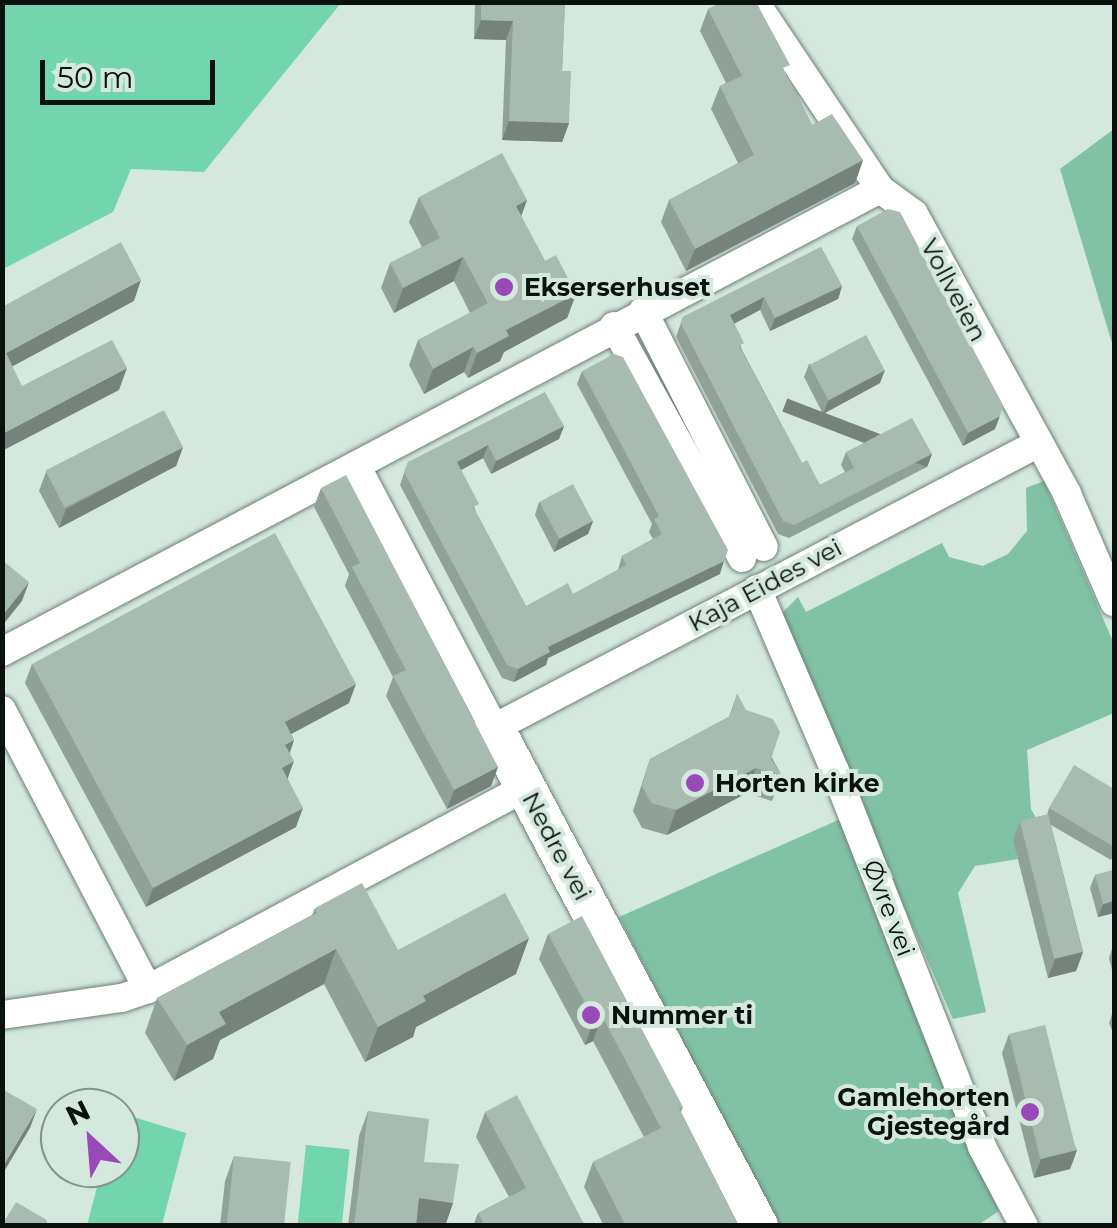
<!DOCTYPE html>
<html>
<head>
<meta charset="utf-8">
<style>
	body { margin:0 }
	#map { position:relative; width:1117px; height:1228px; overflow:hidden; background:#d4e8de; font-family:Montserrat,sans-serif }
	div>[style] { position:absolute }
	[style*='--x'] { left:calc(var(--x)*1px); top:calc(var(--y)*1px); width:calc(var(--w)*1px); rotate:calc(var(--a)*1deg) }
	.green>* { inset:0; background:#81c2a6 }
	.water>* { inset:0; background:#72d5ad; transform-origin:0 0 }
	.roads { filter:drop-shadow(0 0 2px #6e8078) drop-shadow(0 0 2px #6e8078) }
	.street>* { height:28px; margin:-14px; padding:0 14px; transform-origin:14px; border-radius:14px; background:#fff }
	.secondary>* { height:40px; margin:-20px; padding:0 20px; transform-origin:20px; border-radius:20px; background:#fff }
	.wall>* { inset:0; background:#90a198 }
	.shaded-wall>* { inset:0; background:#75837c; transform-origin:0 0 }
	.building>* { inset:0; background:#a7bbb1; transform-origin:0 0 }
	.dots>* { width:28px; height:28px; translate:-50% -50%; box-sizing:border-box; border:5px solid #d4e8de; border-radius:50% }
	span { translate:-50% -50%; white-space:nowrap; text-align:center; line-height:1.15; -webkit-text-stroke:8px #d4e8de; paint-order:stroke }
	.poi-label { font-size:25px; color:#0a110e; font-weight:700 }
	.left { translate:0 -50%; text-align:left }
	.right { translate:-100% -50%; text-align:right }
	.street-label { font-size:25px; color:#0a110e }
	.frame { position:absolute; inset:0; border:5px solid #0a110e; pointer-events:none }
	.north { position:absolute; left:40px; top:1088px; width:100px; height:100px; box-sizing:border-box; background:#d4e8de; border:2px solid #83928b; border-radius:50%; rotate:334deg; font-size:28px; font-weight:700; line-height:40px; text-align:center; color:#0a110e }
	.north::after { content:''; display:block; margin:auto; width:35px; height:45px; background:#9a49b9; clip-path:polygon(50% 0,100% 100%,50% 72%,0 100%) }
	.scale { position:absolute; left:40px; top:60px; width:175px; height:45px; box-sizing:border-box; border:5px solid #0a110e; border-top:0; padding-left:12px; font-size:30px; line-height:35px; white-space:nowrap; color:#0a110e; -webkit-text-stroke:8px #d4e8de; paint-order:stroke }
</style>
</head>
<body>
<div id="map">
	<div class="green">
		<div style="clip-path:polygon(1114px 129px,1114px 350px,1060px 169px)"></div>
		<div style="clip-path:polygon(1044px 481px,1114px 644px,1114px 713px,1027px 750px,1031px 809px,1039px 823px,1014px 840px,1018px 859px,975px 866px,958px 893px,986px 1012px,953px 1019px,778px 617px,798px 597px,806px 612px,942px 543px,949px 557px,983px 566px,1008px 554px,1027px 531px,1026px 488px)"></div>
		<div style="clip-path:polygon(845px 817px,969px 1150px,999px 1211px,978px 1225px,776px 1225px,619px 917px)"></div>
	</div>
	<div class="water">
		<div style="clip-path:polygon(3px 2px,341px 2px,341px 3px,204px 172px,131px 169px,113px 212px,3px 269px)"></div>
		<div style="clip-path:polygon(120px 1113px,186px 1133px,162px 1225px,87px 1225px,102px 1168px,120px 1168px)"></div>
		<div style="left:306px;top:1145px;width:44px;height:81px;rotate:6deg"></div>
	</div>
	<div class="roads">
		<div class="street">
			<div style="--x:755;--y:2;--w:225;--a:56.2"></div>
			<div style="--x:880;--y:189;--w:42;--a:36.3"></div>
			<div style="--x:914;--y:214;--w:319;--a:61.3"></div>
			<div style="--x:1067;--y:494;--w:118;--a:66.5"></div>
			<div style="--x:643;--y:311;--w:265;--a:62.9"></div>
			<div style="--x:614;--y:326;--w:265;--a:61.1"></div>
			<div style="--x:357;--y:467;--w:295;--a:62.3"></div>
			<div style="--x:494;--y:728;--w:613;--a:-27.61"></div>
			<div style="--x:757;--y:589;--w:198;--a:66.8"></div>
			<div style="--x:835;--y:771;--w:404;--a:68.6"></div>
			<div style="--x:982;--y:1147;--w:89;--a:62"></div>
			<div style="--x:2;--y:652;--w:993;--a:-27.8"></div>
			<div style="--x:2;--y:710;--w:315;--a:62.4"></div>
			<div style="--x:2;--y:1015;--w:121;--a:-8.1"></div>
			<div style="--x:122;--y:998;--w:28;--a:-19"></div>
			<div style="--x:148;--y:989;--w:429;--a:-28.1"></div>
		</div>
		<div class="secondary">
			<div style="--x:494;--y:728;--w:564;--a:62.07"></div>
		</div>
	</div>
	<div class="wall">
		<div style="clip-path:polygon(475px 2px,565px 2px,562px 71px,569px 123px,562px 142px,502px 140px,506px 40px,474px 39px)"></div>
		<div style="clip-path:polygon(708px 9px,787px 74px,812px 125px,863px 160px,855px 183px,686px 271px,661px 222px,669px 200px,738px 163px,711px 109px,720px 86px,726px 83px,700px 31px)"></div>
		<div style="clip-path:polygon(419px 197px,527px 200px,521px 216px,545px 261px,576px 294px,567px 318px,504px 352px,500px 361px,468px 378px,464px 372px,424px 394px,409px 365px,418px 340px,470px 313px,454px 281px,394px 313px,381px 288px,390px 263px,422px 247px,409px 222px)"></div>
		<div style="clip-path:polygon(857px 226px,995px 429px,963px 446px,852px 239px)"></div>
		<div style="clip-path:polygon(821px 247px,842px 286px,838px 299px,770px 331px,760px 310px,734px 324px,742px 350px,802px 463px,820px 485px,845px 472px,841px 465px,846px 452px,932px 454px,927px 467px,789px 538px,778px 534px,676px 337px,683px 317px)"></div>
		<div style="clip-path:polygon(809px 364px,880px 383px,823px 414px,804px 377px)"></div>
		<div style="clip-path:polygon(582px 371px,720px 574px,548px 658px,546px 665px,514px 682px,502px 678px,400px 485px,408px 462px,564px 426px,559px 439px,491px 474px,483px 458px,461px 470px,476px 512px,526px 606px,573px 594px,618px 570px,622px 556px,653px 539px,649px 532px,652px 524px,577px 384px)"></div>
		<div style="clip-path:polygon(183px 447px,176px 466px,59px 528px,39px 491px,46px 472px)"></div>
		<div style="clip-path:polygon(321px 488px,498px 767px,491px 786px,447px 809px,386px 696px,393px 677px,345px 586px,349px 574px,314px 507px)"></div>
		<div style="clip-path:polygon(539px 502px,593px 521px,588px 534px,554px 552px,535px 515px)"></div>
		<div style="clip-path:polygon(32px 664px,349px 703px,291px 734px,294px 740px,290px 753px,288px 779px,296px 827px,146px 907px,25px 683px)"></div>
		<div style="clip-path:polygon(737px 694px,782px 776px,772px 801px,747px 793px,667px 835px,642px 828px,633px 811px,650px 759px,729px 717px)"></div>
		<div style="clip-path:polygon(1114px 789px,1114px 854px,1111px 860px,1051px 825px,1083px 952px,1076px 971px,1048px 978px,1013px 840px,1020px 821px,1047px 815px,1049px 808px)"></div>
		<div style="clip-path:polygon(1114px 870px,1114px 913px,1098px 917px,1090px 888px,1095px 875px)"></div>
		<div style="clip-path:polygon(315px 908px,398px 950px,516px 974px,416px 1027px,413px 1037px,365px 1062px,324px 984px,220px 1040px,213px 1059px,174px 1081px,145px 1033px,157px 998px,312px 915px)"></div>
		<div style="clip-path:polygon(548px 934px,683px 1107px,681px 1112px,739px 1226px,604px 1226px,584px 1187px,593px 1162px,644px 1137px,593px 1041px,585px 1045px,539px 959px)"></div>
		<div style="clip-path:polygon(1114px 943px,1114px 978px,1109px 958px)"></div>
		<div style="clip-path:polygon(1114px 1008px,1114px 1035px,1109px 1023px)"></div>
		<div style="clip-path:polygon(1009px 1034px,1077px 1150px,1070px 1169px,1034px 1178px,1002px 1053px)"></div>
		<div style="clip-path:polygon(368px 1111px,424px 1162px,453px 1203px,445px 1226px,416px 1224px,416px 1226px,348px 1226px,359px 1136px)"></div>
		<div style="clip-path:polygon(485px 1112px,585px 1226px,473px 1226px,478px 1213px,509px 1197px,476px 1137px)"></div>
		<div style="clip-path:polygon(234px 1156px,285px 1226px,220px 1226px,225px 1181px)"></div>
	</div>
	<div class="shaded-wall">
		<div style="clip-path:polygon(481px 20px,513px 21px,506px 40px,474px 39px)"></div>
		<div style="clip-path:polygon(509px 121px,569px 123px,562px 142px,502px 140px)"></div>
		<div style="clip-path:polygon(863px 160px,855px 183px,686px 271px,695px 249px)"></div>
		<div style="clip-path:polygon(527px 200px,518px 225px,516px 206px)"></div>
		<div style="clip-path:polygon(463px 257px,454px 281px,394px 313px,403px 288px)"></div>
		<div style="clip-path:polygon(141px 280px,134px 301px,2px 372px,6px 353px)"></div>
		<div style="clip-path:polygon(842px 286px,838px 299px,770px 331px,775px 318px)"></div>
		<div style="clip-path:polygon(576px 294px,567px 318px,504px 352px,500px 361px,468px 378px,477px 353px,506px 330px)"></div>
		<div style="clip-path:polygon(764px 297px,760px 310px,725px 328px,730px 315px)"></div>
		<div style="clip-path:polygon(473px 347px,464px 372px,424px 394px,433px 369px)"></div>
		<div style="clip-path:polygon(127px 368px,119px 390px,2px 451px,2px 434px)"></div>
		<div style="clip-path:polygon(885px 370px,880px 383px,823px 414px,828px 401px)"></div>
		<div style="clip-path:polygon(1000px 416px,995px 429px,963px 446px,968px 433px)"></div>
		<div style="clip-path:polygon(564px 426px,559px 439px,491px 474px,496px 461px)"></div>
		<div style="clip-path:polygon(488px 445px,483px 458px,452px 475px,457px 462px)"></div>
		<div style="clip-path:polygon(183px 447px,176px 466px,59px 528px,66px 509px)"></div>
		<div style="left:932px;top:454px;width:14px;height:155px;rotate:111deg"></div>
		<div style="clip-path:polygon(593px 521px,588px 534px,554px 552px,559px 539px)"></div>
		<div style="clip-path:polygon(724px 561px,720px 574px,548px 658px,546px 665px,514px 682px,518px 669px,548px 647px)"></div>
		<div style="clip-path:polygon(29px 582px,22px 601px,2px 626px,5px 612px)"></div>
		<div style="clip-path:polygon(356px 684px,349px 703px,278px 741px,285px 722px)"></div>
		<div style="clip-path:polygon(294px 740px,287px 759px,285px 745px)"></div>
		<div style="clip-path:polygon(294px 761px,287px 780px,282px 768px)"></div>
		<div style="clip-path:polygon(498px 767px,491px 786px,447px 809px,454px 790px)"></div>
		<div style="clip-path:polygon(756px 768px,747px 793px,667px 835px,676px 810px)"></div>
		<div style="clip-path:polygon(303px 808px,296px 827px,146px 907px,153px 888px)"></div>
		<div style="clip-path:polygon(1114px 901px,1114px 913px,1098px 917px,1103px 904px)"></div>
		<div style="clip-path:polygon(529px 938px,516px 974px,416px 1027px,413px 1037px,365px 1062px,378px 1027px,423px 996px)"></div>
		<div style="clip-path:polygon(336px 949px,324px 984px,220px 1040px,213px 1059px,174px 1081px,187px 1045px,219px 1012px)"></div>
		<div style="clip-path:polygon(1083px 952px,1076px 971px,1048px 978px,1055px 959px)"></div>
		<div style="clip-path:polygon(602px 1016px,593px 1041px,585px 1045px,594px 1020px)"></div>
		<div style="clip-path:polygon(37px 1109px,30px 1128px,2px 1175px,2px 1168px)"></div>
		<div style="clip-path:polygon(1077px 1150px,1070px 1169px,1034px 1178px,1041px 1159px)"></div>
		<div style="clip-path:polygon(419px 1198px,453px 1203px,445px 1226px,410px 1223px)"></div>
	</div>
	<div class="building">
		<div style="clip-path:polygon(481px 2px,565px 2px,562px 71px,571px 71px,569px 123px,509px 121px,513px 21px,481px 20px)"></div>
		<div style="clip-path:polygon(721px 2px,756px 2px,790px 65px,783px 68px,812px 125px,832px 114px,863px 160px,695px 249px,669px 200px,754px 155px,720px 86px,742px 76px,708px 9px)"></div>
		<div style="clip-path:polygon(502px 153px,527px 200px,516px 206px,545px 261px,556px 255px,576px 294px,506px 330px,509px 336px,477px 353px,473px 347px,433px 369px,418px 340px,488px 303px,463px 257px,403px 288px,390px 263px,440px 238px,419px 197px)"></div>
		<div style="clip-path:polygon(888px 209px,900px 212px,1003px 405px,1000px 416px,968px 433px,857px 226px)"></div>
		<div style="clip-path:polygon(121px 242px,141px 280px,6px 353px,22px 386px,112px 340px,127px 368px,2px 434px,2px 307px)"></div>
		<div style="clip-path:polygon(821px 247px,842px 286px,775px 318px,764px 297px,730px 315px,744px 343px,739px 346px,802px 463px,807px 460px,820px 485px,854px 468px,846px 452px,912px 418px,932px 454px,794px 525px,783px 521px,681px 324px,683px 317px)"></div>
		<div style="left:866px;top:335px;width:40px;height:64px;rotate:62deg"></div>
		<div style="clip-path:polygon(614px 354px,623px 357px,728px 550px,724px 561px,548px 647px,550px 652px,518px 669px,507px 665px,404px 472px,408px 462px,545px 392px,564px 426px,496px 461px,488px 445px,457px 462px,479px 504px,473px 507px,526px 606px,568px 583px,573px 594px,626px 565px,622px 556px,662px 534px,654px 519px,659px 516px,582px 371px)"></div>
		<div style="left:164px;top:410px;width:42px;height:133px;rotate:63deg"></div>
		<div style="clip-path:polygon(346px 475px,498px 767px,454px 790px,393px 676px,406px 670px,352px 567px,360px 563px,321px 488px)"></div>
		<div style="left:573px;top:484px;width:42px;height:38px;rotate:62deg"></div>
		<div style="clip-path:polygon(275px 533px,356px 684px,285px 722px,294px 740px,285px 745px,294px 761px,282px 768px,303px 808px,153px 888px,32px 664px)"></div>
		<div style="clip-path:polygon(2px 560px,29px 582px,5px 612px,2px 610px)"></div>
		<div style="clip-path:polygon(737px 694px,746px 710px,773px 719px,780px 732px,771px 759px,782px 776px,756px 768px,676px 810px,651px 803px,642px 786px,650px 759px,730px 716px)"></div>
		<div style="clip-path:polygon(1074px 765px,1114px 789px,1114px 847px,1049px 808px)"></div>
		<div style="left:1048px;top:814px;width:142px;height:29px;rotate:76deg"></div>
		<div style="clip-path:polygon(1114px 870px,1114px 901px,1103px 904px,1095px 875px)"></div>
		<div style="clip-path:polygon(362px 883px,398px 950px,505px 893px,529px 938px,423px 996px,426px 1001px,378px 1027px,336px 949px,219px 1012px,226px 1024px,187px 1045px,157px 998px,317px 913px,315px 908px)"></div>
		<div style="clip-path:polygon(582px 916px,683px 1107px,679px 1109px,739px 1226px,626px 1226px,593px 1162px,661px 1128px,602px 1016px,594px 1020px,548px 934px)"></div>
		<div style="left:1045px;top:1025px;width:129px;height:37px;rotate:76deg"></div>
		<div style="clip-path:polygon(2px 1089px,37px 1109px,2px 1168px)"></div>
		<div style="clip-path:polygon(517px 1095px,585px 1226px,485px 1226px,478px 1213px,526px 1188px,485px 1112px)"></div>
		<div style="clip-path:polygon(368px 1111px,429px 1119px,424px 1162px,459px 1164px,453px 1203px,419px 1198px,416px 1226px,354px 1226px)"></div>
		<div style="left:234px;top:1156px;width:57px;height:70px;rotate:6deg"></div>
		<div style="clip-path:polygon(16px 1202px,47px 1220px,46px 1226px,2px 1226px,2px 1218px,5px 1220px)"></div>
	</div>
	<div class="dots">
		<div style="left:504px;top:287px;background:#9a49b9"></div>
		<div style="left:695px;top:783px;background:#9a49b9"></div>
		<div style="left:591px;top:1015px;background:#9a49b9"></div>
		<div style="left:1030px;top:1112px;background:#9a49b9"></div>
	</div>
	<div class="poi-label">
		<span class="left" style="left:524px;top:287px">Ekserserhuset</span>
		<span class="left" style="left:715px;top:783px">Horten kirke</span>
		<span class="left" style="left:611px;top:1015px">Nummer ti</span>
		<span class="right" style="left:1010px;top:1112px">Gamlehorten<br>Gjestegård</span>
	</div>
	<div class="street-label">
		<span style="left:954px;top:290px;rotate:62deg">Vollveien</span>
		<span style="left:765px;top:585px;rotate:-28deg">Kaja Eides vei</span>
		<span style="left:557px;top:846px;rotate:62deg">Nedre vei</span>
		<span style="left:889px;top:908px;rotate:69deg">Øvre vei</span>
	</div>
	<div class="frame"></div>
	<div class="north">N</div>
	<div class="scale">50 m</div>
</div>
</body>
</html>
